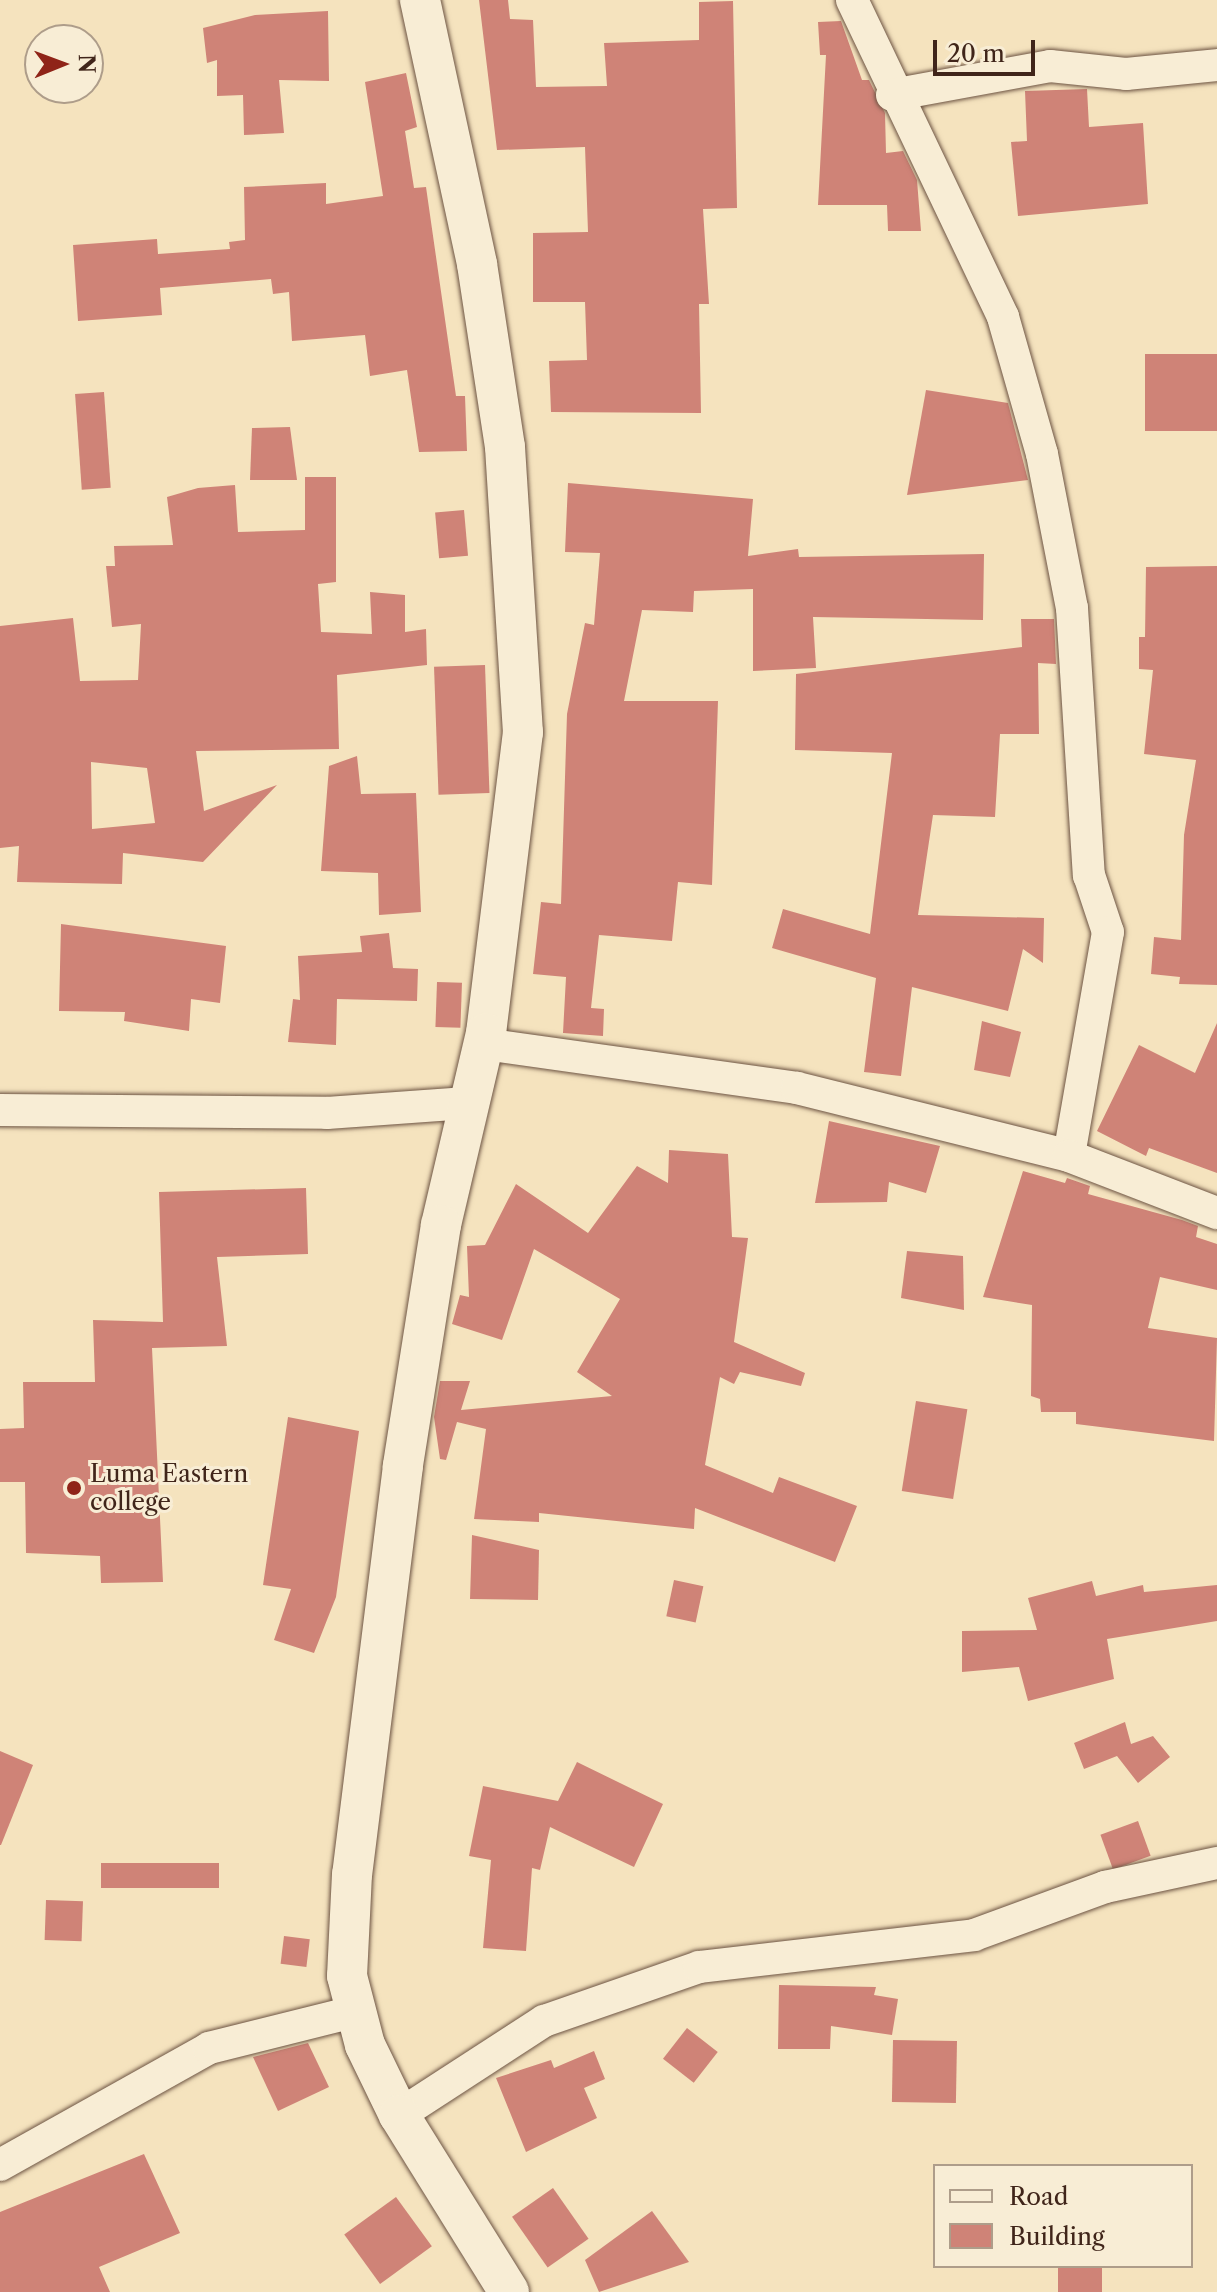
<!DOCTYPE html>
<html>
<head>
<meta charset="utf-8">
<style>
	body { margin:0 }
	#map { position:relative; width:1217px; height:2292px; overflow:hidden; background:#f5e3be; font-family:"Libre Caslon Text",serif }
	div>[style] { position:absolute }
	[style*='--x'] { left:calc(var(--x)*1px); top:calc(var(--y)*1px); width:calc(var(--w)*1px); rotate:calc(var(--a)*1deg) }
	.building>* { inset:0; background:#cf8377; transform-origin:0 0 }
	.roads { filter:drop-shadow(0 0 2px #6d5443) drop-shadow(0 0 2px #6d5443) }
	.minor>* { height:32px; margin:-16px; padding:0 16px; transform-origin:16px; border-radius:16px; background:#f8edd5 }
	.tertiary>* { height:40px; margin:-20px; padding:0 20px; transform-origin:20px; border-radius:20px; background:#f8edd5 }
	.dots>* { width:22px; height:22px; translate:-50% -50%; box-sizing:border-box; border:4px solid #f8edd5; border-radius:50% }
	span { translate:-50% -50%; white-space:nowrap; text-align:center; line-height:1.15; -webkit-text-stroke:6px #f8edd5; paint-order:stroke }
	.poi-label { font-size:24px; color:#40251a }
	.left { translate:0 -50%; text-align:left }
	.legend { position:absolute; left:933px; top:2164px; width:260px; height:104px; box-sizing:border-box; background:#f8edd5; border:2px solid #ae9d8a; margin:0; padding:10px 14px; list-style:none; font-size:24px; color:#40251a }
	.legend li { display:flex; align-items:center; gap:16px; height:40px }
	.legend b { width:40px; border:2px solid #ae9d8a }
	.north { position:absolute; left:24px; top:24px; width:80px; height:80px; box-sizing:border-box; background:#f8edd5; border:2px solid #ae9d8a; border-radius:50%; rotate:89deg; font-size:22px; font-weight:700; line-height:32px; text-align:center; color:#40251a }
	.north::after { content:''; display:block; margin:auto; width:28px; height:36px; background:#8f2418; clip-path:polygon(50% 0,100% 100%,50% 72%,0 100%) }
	.scale { position:absolute; left:933px; top:40px; width:102px; height:36px; box-sizing:border-box; border:4px solid #40251a; border-top:0; padding-left:10px; font-size:24px; line-height:28px; white-space:nowrap; color:#40251a; -webkit-text-stroke:6px #f8edd5; paint-order:stroke }
</style>
</head>
<body>
<div id="map">
	<div class="building">
		<div style="clip-path:polygon(479px 0,508px 0,510px 19px,533px 20px,536px 87px,607px 86px,604px 43px,699px 40px,699px 2px,733px 1px,737px 208px,703px 209px,709px 304px,699px 304px,701px 413px,551px 412px,549px 361px,587px 360px,585px 302px,533px 302px,533px 233px,588px 232px,585px 147px,497px 150px)"></div>
		<div style="clip-path:polygon(328px 11px,329px 81px,279px 80px,284px 133px,244px 135px,243px 95px,217px 96px,217px 60px,207px 63px,203px 28px,255px 15px)"></div>
		<div style="clip-path:polygon(841px 21px,862px 80px,869px 80px,885px 113px,886px 153px,903px 151px,917px 180px,921px 231px,888px 231px,887px 205px,818px 205px,826px 55px,820px 55px,818px 22px)"></div>
		<div style="clip-path:polygon(406px 73px,417px 127px,405px 131px,414px 188px,426px 187px,456px 396px,465px 396px,467px 451px,419px 452px,407px 370px,370px 376px,365px 335px,292px 341px,289px 292px,273px 294px,271px 279px,160px 288px,162px 315px,78px 321px,73px 245px,157px 239px,158px 254px,230px 249px,229px 242px,245px 240px,244px 187px,326px 183px,326px 204px,383px 196px,365px 82px)"></div>
		<div style="clip-path:polygon(1087px 89px,1089px 127px,1143px 123px,1148px 204px,1018px 216px,1011px 142px,1027px 141px,1025px 91px)"></div>
		<div style="left:1217px;top:354px;width:77px;height:72px;rotate:90deg"></div>
		<div style="clip-path:polygon(926px 390px,1008px 403px,1028px 480px,907px 495px)"></div>
		<div style="left:104px;top:392px;width:96px;height:29px;rotate:86deg"></div>
		<div style="clip-path:polygon(290px 427px,297px 480px,250px 480px,252px 428px)"></div>
		<div style="clip-path:polygon(evenodd,305px 477px,336px 477px,336px 582px,318px 584px,321px 632px,372px 634px,370px 592px,405px 595px,405px 632px,426px 629px,427px 665px,337px 675px,339px 749px,196px 751px,204px 811px,277px 785px,203px 862px,123px 853px,122px 884px,17px 882px,19px 846px,0 848px,0 626px,73px 618px,80px 681px,138px 680px,141px 624px,112px 627px,106px 566px,115px 566px,114px 546px,173px 545px,167px 497px,198px 488px,235px 485px,238px 532px,305px 530px,305px 477px,91px 762px,147px 768px,155px 823px,92px 829px,91px 762px)"></div>
		<div style="clip-path:polygon(568px 483px,753px 499px,748px 556px,798px 549px,799px 557px,984px 554px,983px 620px,813px 617px,816px 668px,753px 671px,753px 589px,694px 591px,693px 612px,642px 610px,624px 701px,718px 701px,712px 885px,678px 882px,672px 941px,599px 935px,591px 1008px,604px 1009px,603px 1036px,563px 1033px,566px 977px,533px 974px,541px 902px,561px 904px,567px 714px,585px 623px,594px 625px,600px 553px,565px 552px)"></div>
		<div style="left:464px;top:510px;width:46px;height:29px;rotate:85deg"></div>
		<div style="clip-path:polygon(1217px 566px,1217px 985px,1179px 984px,1180px 977px,1151px 974px,1154px 937px,1181px 940px,1184px 835px,1196px 760px,1144px 754px,1153px 670px,1139px 669px,1139px 637px,1145px 637px,1146px 567px)"></div>
		<div style="clip-path:polygon(1021px 619px,1054px 619px,1056px 664px,1038px 663px,1039px 734px,1000px 734px,995px 817px,933px 815px,918px 915px,1044px 918px,1043px 963px,1023px 949px,1008px 1011px,912px 987px,901px 1076px,864px 1072px,876px 978px,772px 948px,783px 909px,870px 934px,892px 753px,795px 750px,796px 674px,1022px 647px)"></div>
		<div style="left:485px;top:665px;width:128px;height:51px;rotate:88deg"></div>
		<div style="clip-path:polygon(357px 756px,361px 794px,416px 793px,421px 912px,379px 915px,378px 873px,321px 871px,329px 766px)"></div>
		<div style="clip-path:polygon(61px 924px,226px 946px,220px 1003px,191px 999px,189px 1031px,124px 1021px,125px 1012px,59px 1011px)"></div>
		<div style="clip-path:polygon(389px 933px,393px 968px,418px 969px,417px 1001px,337px 999px,336px 1045px,288px 1042px,293px 999px,300px 1000px,298px 956px,362px 952px,360px 936px)"></div>
		<div style="left:437px;top:982px;width:25px;height:45px;rotate:2deg"></div>
		<div style="clip-path:polygon(982px 1021px,1021px 1032px,1010px 1077px,974px 1070px)"></div>
		<div style="clip-path:polygon(1217px 1023px,1217px 1173px,1149px 1148px,1146px 1156px,1097px 1131px,1139px 1045px,1195px 1073px)"></div>
		<div style="clip-path:polygon(829px 1121px,940px 1146px,926px 1193px,889px 1182px,887px 1202px,815px 1203px)"></div>
		<div style="clip-path:polygon(669px 1150px,728px 1154px,732px 1237px,748px 1238px,734px 1342px,805px 1373px,801px 1386px,740px 1372px,734px 1384px,720px 1377px,705px 1465px,773px 1493px,779px 1477px,857px 1506px,835px 1562px,695px 1508px,694px 1529px,539px 1513px,539px 1522px,474px 1519px,486px 1429px,457px 1422px,446px 1460px,440px 1459px,434px 1417px,440px 1381px,470px 1381px,461px 1410px,612px 1396px,577px 1372px,620px 1299px,534px 1249px,502px 1340px,452px 1324px,460px 1295px,469px 1297px,467px 1246px,485px 1245px,516px 1184px,588px 1233px,637px 1166px,668px 1183px)"></div>
		<div style="clip-path:polygon(1023px 1171px,1065px 1183px,1067px 1178px,1090px 1186px,1088px 1194px,1182px 1220px,1198px 1226px,1196px 1237px,1217px 1244px,1217px 1290px,1160px 1277px,1148px 1328px,1217px 1338px,1214px 1441px,1076px 1424px,1076px 1412px,1041px 1412px,1040px 1399px,1031px 1396px,1032px 1305px,983px 1297px)"></div>
		<div style="clip-path:polygon(306px 1188px,308px 1254px,217px 1257px,227px 1346px,152px 1348px,163px 1582px,101px 1583px,100px 1556px,26px 1553px,25px 1482px,0 1482px,0 1429px,24px 1428px,23px 1382px,95px 1382px,93px 1320px,163px 1322px,159px 1192px)"></div>
		<div style="clip-path:polygon(907px 1251px,963px 1256px,964px 1310px,901px 1298px)"></div>
		<div style="left:916px;top:1401px;width:52px;height:91px;rotate:9deg"></div>
		<div style="clip-path:polygon(288px 1417px,359px 1431px,336px 1597px,314px 1653px,274px 1640px,291px 1589px,263px 1585px)"></div>
		<div style="clip-path:polygon(472px 1535px,539px 1550px,538px 1600px,470px 1599px)"></div>
		<div style="left:674px;top:1580px;width:30px;height:37px;rotate:12deg"></div>
		<div style="clip-path:polygon(1092px 1581px,1096px 1596px,1143px 1585px,1144px 1592px,1217px 1585px,1217px 1621px,1107px 1639px,1114px 1679px,1028px 1701px,1019px 1667px,962px 1672px,962px 1631px,1037px 1630px,1028px 1598px)"></div>
		<div style="clip-path:polygon(1125px 1722px,1131px 1744px,1153px 1736px,1170px 1757px,1138px 1783px,1117px 1756px,1084px 1769px,1074px 1743px)"></div>
		<div style="clip-path:polygon(0 1751px,33px 1765px,1px 1845px,0 1845px)"></div>
		<div style="clip-path:polygon(577px 1762px,663px 1804px,634px 1867px,550px 1827px,540px 1870px,532px 1868px,526px 1951px,483px 1948px,491px 1860px,469px 1856px,483px 1786px,558px 1801px)"></div>
		<div style="left:1138px;top:1821px;width:37px;height:40px;rotate:70deg"></div>
		<div style="left:101px;top:1863px;width:118px;height:25px"></div>
		<div style="left:46px;top:1900px;width:37px;height:40px;rotate:2deg"></div>
		<div style="left:284px;top:1936px;width:26px;height:28px;rotate:7deg"></div>
		<div style="clip-path:polygon(779px 1985px,876px 1987px,874px 1995px,898px 1999px,892px 2035px,831px 2026px,830px 2049px,778px 2049px)"></div>
		<div style="left:687px;top:2028px;width:39px;height:39px;rotate:38deg"></div>
		<div style="left:893px;top:2040px;width:64px;height:62px;rotate:1deg"></div>
		<div style="clip-path:polygon(308px 2043px,329px 2087px,278px 2111px,253px 2057px)"></div>
		<div style="clip-path:polygon(594px 2051px,605px 2079px,584px 2088px,597px 2118px,526px 2152px,496px 2078px,551px 2060px,554px 2068px)"></div>
		<div style="clip-path:polygon(144px 2154px,180px 2233px,99px 2267px,110px 2292px,0 2292px,0 2212px)"></div>
		<div style="left:553px;top:2188px;width:62px;height:50px;rotate:55deg"></div>
		<div style="left:396px;top:2197px;width:61px;height:64px;rotate:54deg"></div>
		<div style="clip-path:polygon(652px 2211px,689px 2262px,599px 2292px,585px 2260px)"></div>
		<div style="left:1058px;top:2266px;width:44px;height:26px"></div>
	</div>
	<div class="roads">
		<div class="minor">
			<div style="--x:852;--y:0;--w:351;--a:64.5"></div>
			<div style="--x:1003;--y:317;--w:142;--a:74.1"></div>
			<div style="--x:1042;--y:454;--w:157;--a:79"></div>
			<div style="--x:1072;--y:608;--w:268;--a:86.4"></div>
			<div style="--x:1089;--y:875;--w:60;--a:71.6"></div>
			<div style="--x:1108;--y:932;--w:227;--a:99.9"></div>
			<div style="--x:892;--y:95;--w:161;--a:-10.4"></div>
			<div style="--x:1050;--y:66;--w:76;--a:6"></div>
			<div style="--x:1126;--y:74;--w:91;--a:-5.6"></div>
			<div style="--x:484;--y:1044;--w:316;--a:8"></div>
			<div style="--x:797;--y:1088;--w:280;--a:14"></div>
			<div style="--x:1069;--y:1156;--w:159;--a:21.1"></div>
			<div style="--x:0;--y:1110;--w:327;--a:0.5"></div>
			<div style="--x:327;--y:1113;--w:140;--a:-4.1"></div>
			<div style="--x:399;--y:2115;--w:173;--a:-33"></div>
			<div style="--x:544;--y:2021;--w:164;--a:-19.2"></div>
			<div style="--x:699;--y:1967;--w:277;--a:-6.6"></div>
			<div style="--x:974;--y:1935;--w:140;--a:-20.1"></div>
			<div style="--x:1105;--y:1887;--w:115;--a:-12.1"></div>
			<div style="--x:0;--y:2165;--w:240;--a:-29.2"></div>
			<div style="--x:209;--y:2048;--w:148;--a:-14"></div>
		</div>
		<div class="tertiary">
			<div style="--x:420;--y:0;--w:270;--a:77.8"></div>
			<div style="--x:477;--y:264;--w:185;--a:81.3"></div>
			<div style="--x:505;--y:447;--w:286;--a:86.4"></div>
			<div style="--x:523;--y:732;--w:303;--a:97"></div>
			<div style="--x:486;--y:1033;--w:197;--a:103.2"></div>
			<div style="--x:441;--y:1225;--w:244;--a:99"></div>
			<div style="--x:403;--y:1466;--w:411;--a:97.1"></div>
			<div style="--x:352;--y:1874;--w:102;--a:92.8"></div>
			<div style="--x:347;--y:1976;--w:71;--a:75.4"></div>
			<div style="--x:365;--y:2045;--w:78;--a:64.1"></div>
			<div style="--x:399;--y:2115;--w:208;--a:58.1"></div>
		</div>
	</div>
	<div class="dots">
		<div style="left:74px;top:1488px;background:#8f2418"></div>
	</div>
	<div class="poi-label">
		<span class="left" style="left:90px;top:1488px">Luma Eastern<br>college</span>
	</div>
	<ul class="legend">
	<li><b style="height:10px;background:#f8edd5"></b>Road</li>
	<li><b style="height:22px;background:#cf8377"></b>Building</li>
	</ul>
	<div class="north">N</div>
	<div class="scale">20 m</div>
</div>
</body>
</html>
